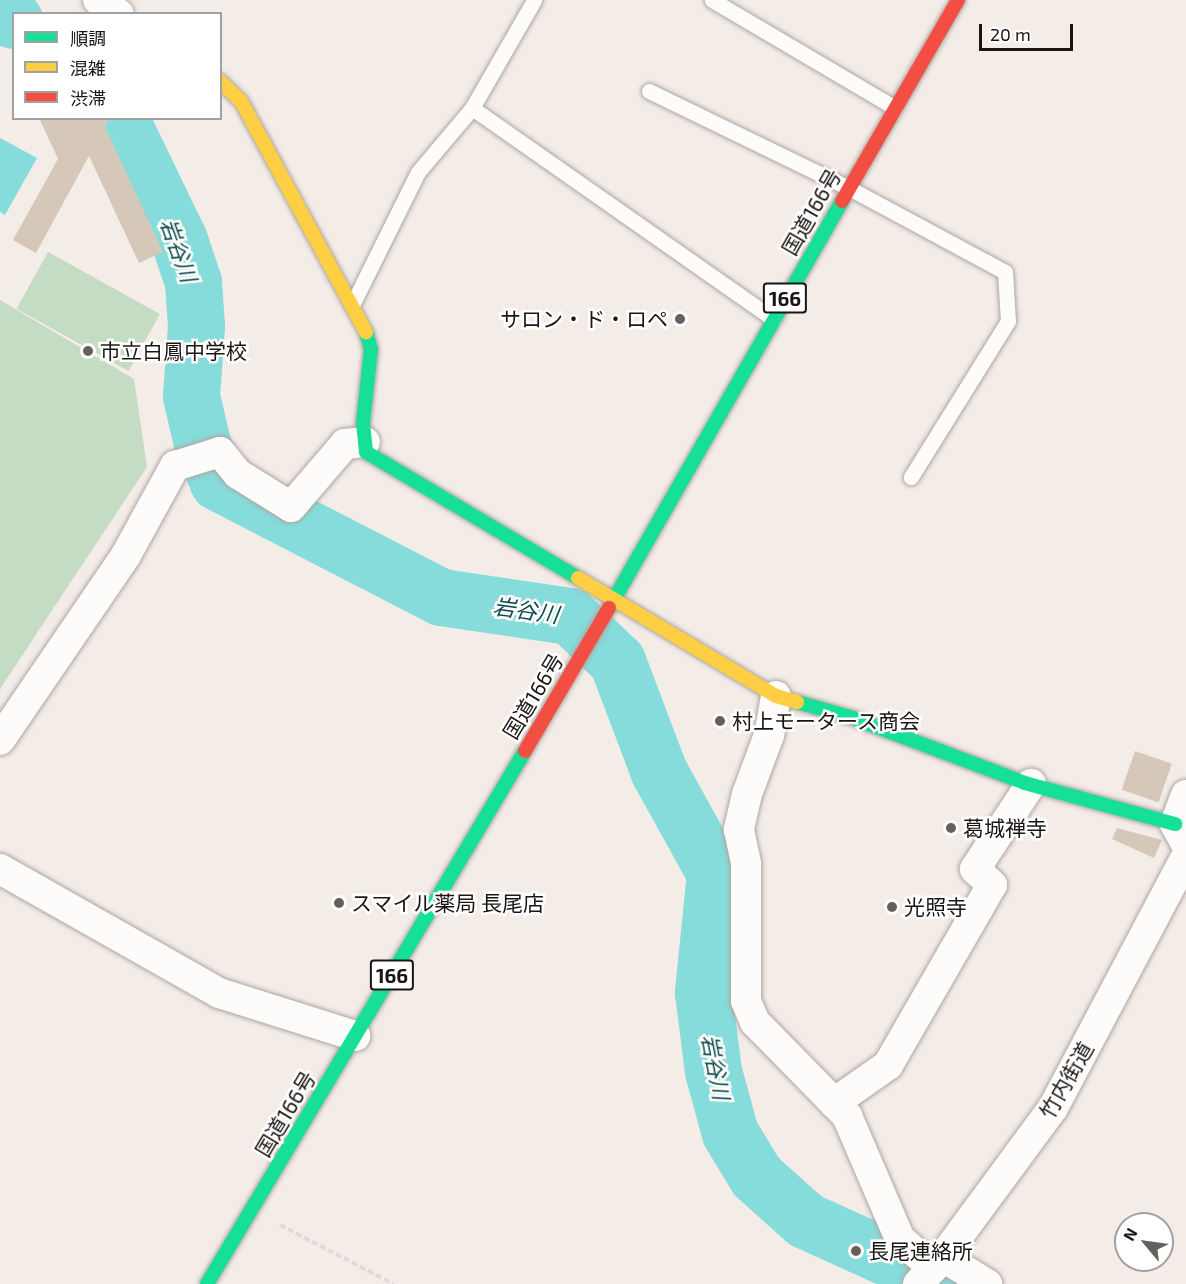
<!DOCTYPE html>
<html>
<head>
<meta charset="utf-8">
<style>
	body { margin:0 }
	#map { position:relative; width:1186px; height:1284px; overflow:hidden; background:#f4ece7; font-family:"Exo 2","Noto Sans JP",sans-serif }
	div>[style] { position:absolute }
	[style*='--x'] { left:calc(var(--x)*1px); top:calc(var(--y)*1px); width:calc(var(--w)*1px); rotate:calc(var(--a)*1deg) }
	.green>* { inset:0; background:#c4dcc4; transform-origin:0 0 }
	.water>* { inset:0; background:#85dcda }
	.river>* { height:57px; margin:-28.5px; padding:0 28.5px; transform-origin:28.5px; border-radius:28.5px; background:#85dcda }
	.building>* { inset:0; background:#d6c8b8; transform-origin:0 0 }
	.path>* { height:4px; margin-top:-2px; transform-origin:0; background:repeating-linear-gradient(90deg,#dddad9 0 6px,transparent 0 9px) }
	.roads { filter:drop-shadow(0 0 2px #ada7a3) drop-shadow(0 0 2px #ada7a3) }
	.lane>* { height:15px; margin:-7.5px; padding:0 7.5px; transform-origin:7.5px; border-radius:7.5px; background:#fdfcfb }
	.street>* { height:30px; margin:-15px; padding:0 15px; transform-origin:15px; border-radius:15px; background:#fdfcfb }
	.fast>* { height:14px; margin:-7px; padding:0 7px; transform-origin:7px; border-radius:7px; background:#16e098 }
	.slow>* { height:14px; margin:-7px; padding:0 7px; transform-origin:7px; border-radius:7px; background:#ffcf43 }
	.jam>* { height:14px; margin:-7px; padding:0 7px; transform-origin:7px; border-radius:7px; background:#f24e42 }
	.dots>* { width:16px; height:16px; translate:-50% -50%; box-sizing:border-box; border:3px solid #fff; border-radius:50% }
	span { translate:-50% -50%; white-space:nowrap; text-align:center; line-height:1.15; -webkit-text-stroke:5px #fff; paint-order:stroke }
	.shield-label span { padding:2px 4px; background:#fff; border:2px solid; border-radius:4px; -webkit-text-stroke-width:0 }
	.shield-label { font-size:20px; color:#1a1512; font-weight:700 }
	.street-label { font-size:21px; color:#1a1512 }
	.poi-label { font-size:21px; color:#1a1512 }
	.right { translate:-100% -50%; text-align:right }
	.left { translate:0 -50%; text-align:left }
	.water-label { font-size:22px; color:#0f4949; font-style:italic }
	.legend { position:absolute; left:12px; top:12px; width:210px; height:108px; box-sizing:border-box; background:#fff; border:2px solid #a3a1a0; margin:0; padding:8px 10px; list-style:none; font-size:18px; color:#1a1512 }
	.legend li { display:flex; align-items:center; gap:12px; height:30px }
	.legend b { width:30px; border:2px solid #a3a1a0 }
	.north { position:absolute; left:1114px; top:1212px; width:60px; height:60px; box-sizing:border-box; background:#fff; border:2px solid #a3a1a0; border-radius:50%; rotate:299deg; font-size:16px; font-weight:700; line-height:24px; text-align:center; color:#1a1512 }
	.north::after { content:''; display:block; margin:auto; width:21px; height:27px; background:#66605d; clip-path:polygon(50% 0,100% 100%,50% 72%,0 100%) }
	.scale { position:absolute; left:979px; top:24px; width:94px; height:27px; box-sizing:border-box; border:3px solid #1a1512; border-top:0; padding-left:8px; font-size:18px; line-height:21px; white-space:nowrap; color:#1a1512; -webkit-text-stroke:4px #fff; paint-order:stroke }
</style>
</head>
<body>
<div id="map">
	<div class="green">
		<div style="left:48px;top:252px;width:128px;height:65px;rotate:29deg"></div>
		<div style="clip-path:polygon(0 300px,134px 379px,147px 467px,0 689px)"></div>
	</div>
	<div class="water">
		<div style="clip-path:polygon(0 138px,37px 158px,5px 215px,0 212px)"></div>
	</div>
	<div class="river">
		<div style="--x:0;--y:16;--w:15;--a:16"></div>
		<div style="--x:120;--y:118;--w:136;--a:64.2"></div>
		<div style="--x:179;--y:240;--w:44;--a:71.6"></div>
		<div style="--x:193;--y:282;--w:44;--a:86.1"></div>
		<div style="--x:196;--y:326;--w:70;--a:94.1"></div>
		<div style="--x:191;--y:396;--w:48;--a:76.8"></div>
		<div style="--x:202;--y:443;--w:42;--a:67.7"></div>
		<div style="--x:218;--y:482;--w:251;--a:27.3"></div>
		<div style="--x:441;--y:597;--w:130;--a:8.4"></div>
		<div style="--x:570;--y:616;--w:65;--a:43.8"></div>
		<div style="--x:617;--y:661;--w:119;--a:69.3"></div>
		<div style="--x:659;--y:772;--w:115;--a:61"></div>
		<div style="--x:715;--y:873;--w:120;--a:95.8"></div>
		<div style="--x:703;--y:992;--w:80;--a:82.8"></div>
		<div style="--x:713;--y:1071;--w:64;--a:74.7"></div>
		<div style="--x:730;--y:1133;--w:50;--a:58.8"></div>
		<div style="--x:756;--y:1176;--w:66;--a:41.9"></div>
		<div style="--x:805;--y:1220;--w:109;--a:24.4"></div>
		<div style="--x:904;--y:1265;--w:33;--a:35"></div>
	</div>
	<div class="building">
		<div style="clip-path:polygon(39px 118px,110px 118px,105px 127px,163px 252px,139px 263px,89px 156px,36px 253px,13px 240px,58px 159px)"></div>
		<div style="left:1135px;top:751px;width:39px;height:41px;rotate:19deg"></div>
		<div style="clip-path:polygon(1117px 828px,1162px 840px,1154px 858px,1112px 839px)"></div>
	</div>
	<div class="path">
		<div style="--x:280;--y:1225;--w:128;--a:27.4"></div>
	</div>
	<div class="roads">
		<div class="lane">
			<div style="--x:712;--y:0;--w:212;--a:30.5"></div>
			<div style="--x:649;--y:91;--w:222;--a:25.9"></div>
			<div style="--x:849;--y:188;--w:177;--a:28.3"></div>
			<div style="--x:1005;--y:272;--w:49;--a:86.5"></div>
			<div style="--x:1008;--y:321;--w:184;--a:121.9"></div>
			<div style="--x:472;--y:108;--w:368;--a:35"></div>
			<div style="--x:352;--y:305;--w:148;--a:-63.6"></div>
			<div style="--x:418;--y:172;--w:84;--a:-49.8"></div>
			<div style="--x:472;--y:108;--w:125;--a:-60.1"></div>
		</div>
		<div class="street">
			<div style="--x:98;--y:0;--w:25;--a:34"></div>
			<div style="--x:776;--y:696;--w:40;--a:100"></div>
			<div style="--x:769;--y:735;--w:63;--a:110.4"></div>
			<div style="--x:747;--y:794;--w:37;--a:103"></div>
			<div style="--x:739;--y:830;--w:35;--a:78"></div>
			<div style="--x:746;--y:864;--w:137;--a:90"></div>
			<div style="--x:746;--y:1001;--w:23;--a:67"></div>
			<div style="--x:755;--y:1022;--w:132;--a:45.6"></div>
			<div style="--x:847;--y:1116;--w:134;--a:66.7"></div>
			<div style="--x:900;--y:1239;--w:44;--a:41.3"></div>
			<div style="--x:0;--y:740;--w:224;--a:-55.7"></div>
			<div style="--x:126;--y:555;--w:102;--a:-61.2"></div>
			<div style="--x:175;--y:466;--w:47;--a:-17.3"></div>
			<div style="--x:220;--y:452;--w:28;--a:51"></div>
			<div style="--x:238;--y:474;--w:62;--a:31.9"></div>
			<div style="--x:291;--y:507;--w:83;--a:-49.4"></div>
			<div style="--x:345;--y:444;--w:20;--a:-6"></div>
			<div style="--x:1186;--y:795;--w:31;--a:111"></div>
			<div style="--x:1175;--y:824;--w:23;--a:61"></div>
			<div style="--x:0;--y:869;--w:252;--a:29.5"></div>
			<div style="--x:219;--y:993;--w:143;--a:17.5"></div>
			<div style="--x:834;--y:1103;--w:66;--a:-35.1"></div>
			<div style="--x:888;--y:1065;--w:208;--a:-60"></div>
			<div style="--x:992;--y:885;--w:23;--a:-137"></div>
			<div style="--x:975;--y:869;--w:102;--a:-56.6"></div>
			<div style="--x:943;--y:1257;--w:52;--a:31.5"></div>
			<div style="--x:918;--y:1284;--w:37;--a:-47"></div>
			<div style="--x:943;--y:1257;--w:185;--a:-53.6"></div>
			<div style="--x:1053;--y:1108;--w:284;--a:-62.1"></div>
		</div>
		<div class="fast">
			<div style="--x:366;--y:332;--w:18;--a:74"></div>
			<div style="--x:371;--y:349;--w:74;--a:96.2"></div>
			<div style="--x:363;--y:423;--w:29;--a:84"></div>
			<div style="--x:366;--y:452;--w:247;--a:30.7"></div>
			<div style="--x:609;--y:608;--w:469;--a:-60.2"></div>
			<div style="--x:797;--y:702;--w:58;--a:15.9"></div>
			<div style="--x:853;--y:718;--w:184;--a:20.7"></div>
			<div style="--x:1025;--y:783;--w:156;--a:15.3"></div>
			<div style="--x:207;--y:1284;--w:621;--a:-59.18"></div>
		</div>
		<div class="slow">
			<div style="--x:220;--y:81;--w:29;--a:44"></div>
			<div style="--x:241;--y:101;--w:263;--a:61.6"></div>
			<div style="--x:578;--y:578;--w:230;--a:30.8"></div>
			<div style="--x:776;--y:696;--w:22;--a:16"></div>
		</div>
		<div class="jam">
			<div style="--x:842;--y:201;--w:232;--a:-60"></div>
			<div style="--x:525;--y:751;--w:166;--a:-59.6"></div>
		</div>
	</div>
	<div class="dots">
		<div style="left:680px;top:319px;background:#66605d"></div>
		<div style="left:88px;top:351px;background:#66605d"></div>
		<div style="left:720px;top:721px;background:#66605d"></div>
		<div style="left:951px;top:828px;background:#66605d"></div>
		<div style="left:339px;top:903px;background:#66605d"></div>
		<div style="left:892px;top:907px;background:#66605d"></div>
		<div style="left:856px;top:1251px;background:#66605d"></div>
	</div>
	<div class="shield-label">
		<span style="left:785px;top:298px">166</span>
		<span style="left:392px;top:975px">166</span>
	</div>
	<div class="street-label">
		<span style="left:811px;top:212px;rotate:-60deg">国道166号</span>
		<span style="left:533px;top:696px;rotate:-59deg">国道166号</span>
		<span style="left:1066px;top:1080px;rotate:-60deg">竹内街道</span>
		<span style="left:285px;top:1114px;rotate:-59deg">国道166号</span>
	</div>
	<div class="poi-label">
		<span class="right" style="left:668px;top:319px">サロン・ド・ロペ</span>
		<span class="left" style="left:100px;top:351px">市立白鳳中学校</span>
		<span class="left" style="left:732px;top:721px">村上モータース商会</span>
		<span class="left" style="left:963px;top:828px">葛城禅寺</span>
		<span class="left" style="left:351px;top:903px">スマイル薬局 長尾店</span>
		<span class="left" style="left:904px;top:907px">光照寺</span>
		<span class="left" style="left:868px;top:1251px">長尾連絡所</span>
	</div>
	<div class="water-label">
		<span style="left:179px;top:250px;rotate:70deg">岩谷川</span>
		<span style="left:526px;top:610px;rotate:8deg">岩谷川</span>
		<span style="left:716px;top:1067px;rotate:79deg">岩谷川</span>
	</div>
	<ul class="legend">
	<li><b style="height:8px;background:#16e098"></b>順調</li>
	<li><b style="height:8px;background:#ffcf43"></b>混雑</li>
	<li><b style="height:8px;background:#f24e42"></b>渋滞</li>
	</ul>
	<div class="north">N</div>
	<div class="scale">20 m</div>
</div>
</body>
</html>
